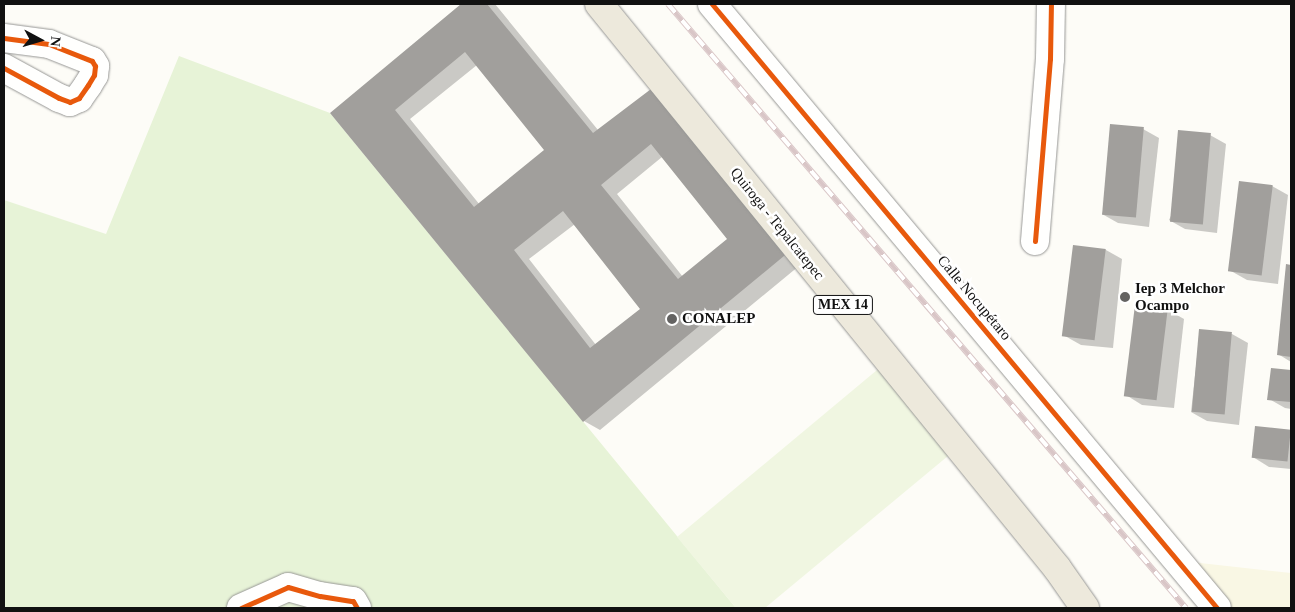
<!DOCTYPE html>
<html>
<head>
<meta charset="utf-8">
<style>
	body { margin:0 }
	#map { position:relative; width:1295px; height:612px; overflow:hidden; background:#fdfcf7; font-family:"Times New Roman",serif }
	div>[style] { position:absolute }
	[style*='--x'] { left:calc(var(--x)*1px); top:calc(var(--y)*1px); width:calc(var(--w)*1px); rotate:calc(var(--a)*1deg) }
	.farmland>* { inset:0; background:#f9f7e4 }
	.green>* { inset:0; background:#e7f3d7 }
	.pitch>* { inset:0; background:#f0f6e1 }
	.shadow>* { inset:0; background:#0003 }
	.building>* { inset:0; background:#a19f9c; transform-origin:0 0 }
	.roads { filter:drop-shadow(0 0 1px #979795) drop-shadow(0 0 1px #979795) }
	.minor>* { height:28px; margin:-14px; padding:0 14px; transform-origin:14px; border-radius:14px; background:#fffffe }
	.major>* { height:28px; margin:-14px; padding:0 14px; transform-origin:14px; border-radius:14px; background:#ede9dc }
	.rail>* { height:5.5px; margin-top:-2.75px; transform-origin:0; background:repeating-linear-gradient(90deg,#fff 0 11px,#d9c6c7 0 22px); box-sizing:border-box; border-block:1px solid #d9c6c7 }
	.cycleway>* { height:5px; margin:-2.5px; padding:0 2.5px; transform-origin:2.5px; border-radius:2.5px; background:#e8590c }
	.dots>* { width:14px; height:14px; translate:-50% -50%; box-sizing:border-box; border:2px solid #fff; border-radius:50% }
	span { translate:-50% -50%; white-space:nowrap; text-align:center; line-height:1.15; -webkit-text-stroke:5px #fff; paint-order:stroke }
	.shield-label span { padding:1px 4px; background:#fff; border:1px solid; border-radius:4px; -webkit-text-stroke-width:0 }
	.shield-label { font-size:14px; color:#111; font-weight:700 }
	.street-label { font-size:15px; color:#111 }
	.poi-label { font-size:15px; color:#111; font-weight:700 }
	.left { translate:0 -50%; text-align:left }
	.frame { position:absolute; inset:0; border:5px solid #111; pointer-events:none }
	.north { position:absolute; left:15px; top:15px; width:50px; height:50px; -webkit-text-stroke:4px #fff; paint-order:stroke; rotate:96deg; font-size:14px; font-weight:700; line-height:20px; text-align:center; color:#111 }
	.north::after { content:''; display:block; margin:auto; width:18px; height:22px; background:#111; clip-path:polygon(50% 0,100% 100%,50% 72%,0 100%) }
</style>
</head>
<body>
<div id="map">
	<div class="farmland">
		<div style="clip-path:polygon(1191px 562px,1291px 573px,1291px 608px,1231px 608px)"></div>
	</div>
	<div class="green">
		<div style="clip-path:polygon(179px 56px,330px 113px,736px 608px,4px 608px,4px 200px,106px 234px)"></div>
	</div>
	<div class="pitch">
		<div style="clip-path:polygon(883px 365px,954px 451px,765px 608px,736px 608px,677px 537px)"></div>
	</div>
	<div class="shadow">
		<div style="clip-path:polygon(evenodd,463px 4px,495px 4px,598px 130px,655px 87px,805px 261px,600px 430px,584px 421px,332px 113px,463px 4px,477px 65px,546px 150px,480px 205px,410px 119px,477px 65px,463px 4px,662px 157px,729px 239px,683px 277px,617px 194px,662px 157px,463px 4px,575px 224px,641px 309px,596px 345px,529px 259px,575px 224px)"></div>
		<div style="clip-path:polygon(1143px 129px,1159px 138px,1149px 227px,1118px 223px,1102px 214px)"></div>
		<div style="clip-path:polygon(1210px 135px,1226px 144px,1217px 233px,1185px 229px,1169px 220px)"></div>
		<div style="clip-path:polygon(1272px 186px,1288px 195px,1278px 284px,1247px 280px,1231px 271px)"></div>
		<div style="clip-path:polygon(1074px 247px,1106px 250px,1122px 259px,1113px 348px,1081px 345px,1065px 336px)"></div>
		<div style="clip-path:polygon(1288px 265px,1291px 266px,1291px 362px,1278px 354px)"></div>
		<div style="clip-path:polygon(1168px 310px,1184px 319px,1174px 408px,1142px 405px,1126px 395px)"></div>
		<div style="clip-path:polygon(1200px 330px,1232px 334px,1248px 343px,1239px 425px,1207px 421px,1191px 412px)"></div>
		<div style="clip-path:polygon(1272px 369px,1291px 371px,1291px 409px,1285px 408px,1269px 399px)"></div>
		<div style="clip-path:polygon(1256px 427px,1291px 431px,1291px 469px,1269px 467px,1253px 457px)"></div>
	</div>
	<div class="building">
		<div style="clip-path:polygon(evenodd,461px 4px,487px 4px,593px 133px,655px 86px,790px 251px,583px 422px,330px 113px,461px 4px,465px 52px,544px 150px,474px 207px,395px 110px,465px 52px,461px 4px,651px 144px,727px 239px,678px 279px,601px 185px,651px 144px,461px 4px,563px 211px,640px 309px,590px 348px,514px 250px,563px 211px)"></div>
		<div style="left:1110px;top:124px;width:34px;height:91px;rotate:5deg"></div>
		<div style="left:1178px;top:130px;width:33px;height:92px;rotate:5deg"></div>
		<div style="left:1239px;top:181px;width:34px;height:91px;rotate:7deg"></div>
		<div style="left:1073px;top:245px;width:33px;height:92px;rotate:7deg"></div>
		<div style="clip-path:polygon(1286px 264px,1291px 265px,1291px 357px,1277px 355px)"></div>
		<div style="left:1135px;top:305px;width:33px;height:92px;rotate:7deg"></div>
		<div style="left:1199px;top:329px;width:33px;height:83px;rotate:5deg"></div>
		<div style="clip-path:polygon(1271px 368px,1291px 370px,1291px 402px,1267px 400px)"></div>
		<div style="left:1255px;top:426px;width:36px;height:32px;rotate:6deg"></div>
	</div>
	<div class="roads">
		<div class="minor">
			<div style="--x:712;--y:4;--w:787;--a:50.1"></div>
			<div style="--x:4;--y:38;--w:45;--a:7.6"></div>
			<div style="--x:49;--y:44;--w:46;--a:21.6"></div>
			<div style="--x:92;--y:61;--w:6;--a:59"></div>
			<div style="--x:95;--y:66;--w:9;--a:96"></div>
			<div style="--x:94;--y:75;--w:12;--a:121"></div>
			<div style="--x:88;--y:85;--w:16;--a:125"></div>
			<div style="--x:79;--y:98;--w:10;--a:156"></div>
			<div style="--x:70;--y:102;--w:12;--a:-160"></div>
			<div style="--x:59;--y:98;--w:63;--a:-151.4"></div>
			<div style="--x:1035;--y:241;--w:183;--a:-85.3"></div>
			<div style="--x:1050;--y:59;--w:55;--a:-89"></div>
			<div style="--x:241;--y:608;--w:51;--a:-24.1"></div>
			<div style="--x:288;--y:587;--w:33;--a:16"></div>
			<div style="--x:320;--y:596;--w:33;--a:9"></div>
			<div style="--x:353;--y:601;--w:8;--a:60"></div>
		</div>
		<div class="major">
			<div style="--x:599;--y:4;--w:727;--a:50.92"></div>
			<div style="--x:1057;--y:568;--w:49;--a:55"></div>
		</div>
	</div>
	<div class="rail">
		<div style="--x:668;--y:4;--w:796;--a:49.38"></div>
	</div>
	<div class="cycleway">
		<div style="--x:712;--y:4;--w:787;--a:50.1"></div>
		<div style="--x:4;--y:38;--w:45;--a:7.6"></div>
		<div style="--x:49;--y:44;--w:46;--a:21.6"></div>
		<div style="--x:92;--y:61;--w:6;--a:59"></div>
		<div style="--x:95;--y:66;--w:9;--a:96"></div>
		<div style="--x:94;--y:75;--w:12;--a:121"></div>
		<div style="--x:88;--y:85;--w:16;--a:125"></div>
		<div style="--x:79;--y:98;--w:10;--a:156"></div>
		<div style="--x:70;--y:102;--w:12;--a:-160"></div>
		<div style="--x:59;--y:98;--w:63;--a:-151.4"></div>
		<div style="--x:1035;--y:241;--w:183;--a:-85.3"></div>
		<div style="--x:1050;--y:59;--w:55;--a:-89"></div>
		<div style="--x:241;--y:608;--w:51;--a:-24.1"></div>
		<div style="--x:288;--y:587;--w:33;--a:16"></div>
		<div style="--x:320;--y:596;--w:33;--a:9"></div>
		<div style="--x:353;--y:601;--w:8;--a:60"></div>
	</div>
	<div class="dots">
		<div style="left:1125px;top:297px;background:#646362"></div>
		<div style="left:672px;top:319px;background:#646362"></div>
	</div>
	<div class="shield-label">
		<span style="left:843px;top:305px">MEX 14</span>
	</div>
	<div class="street-label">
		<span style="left:777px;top:224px;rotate:51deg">Quiroga - Tepalcatepec</span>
		<span style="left:974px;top:298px;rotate:50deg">Calle Nocupétaro</span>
	</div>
	<div class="poi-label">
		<span class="left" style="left:1135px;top:297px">Iep 3 Melchor<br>Ocampo</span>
		<span class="left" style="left:682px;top:319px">CONALEP</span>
	</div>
	<div class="frame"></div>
	<div class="north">N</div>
</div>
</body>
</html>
